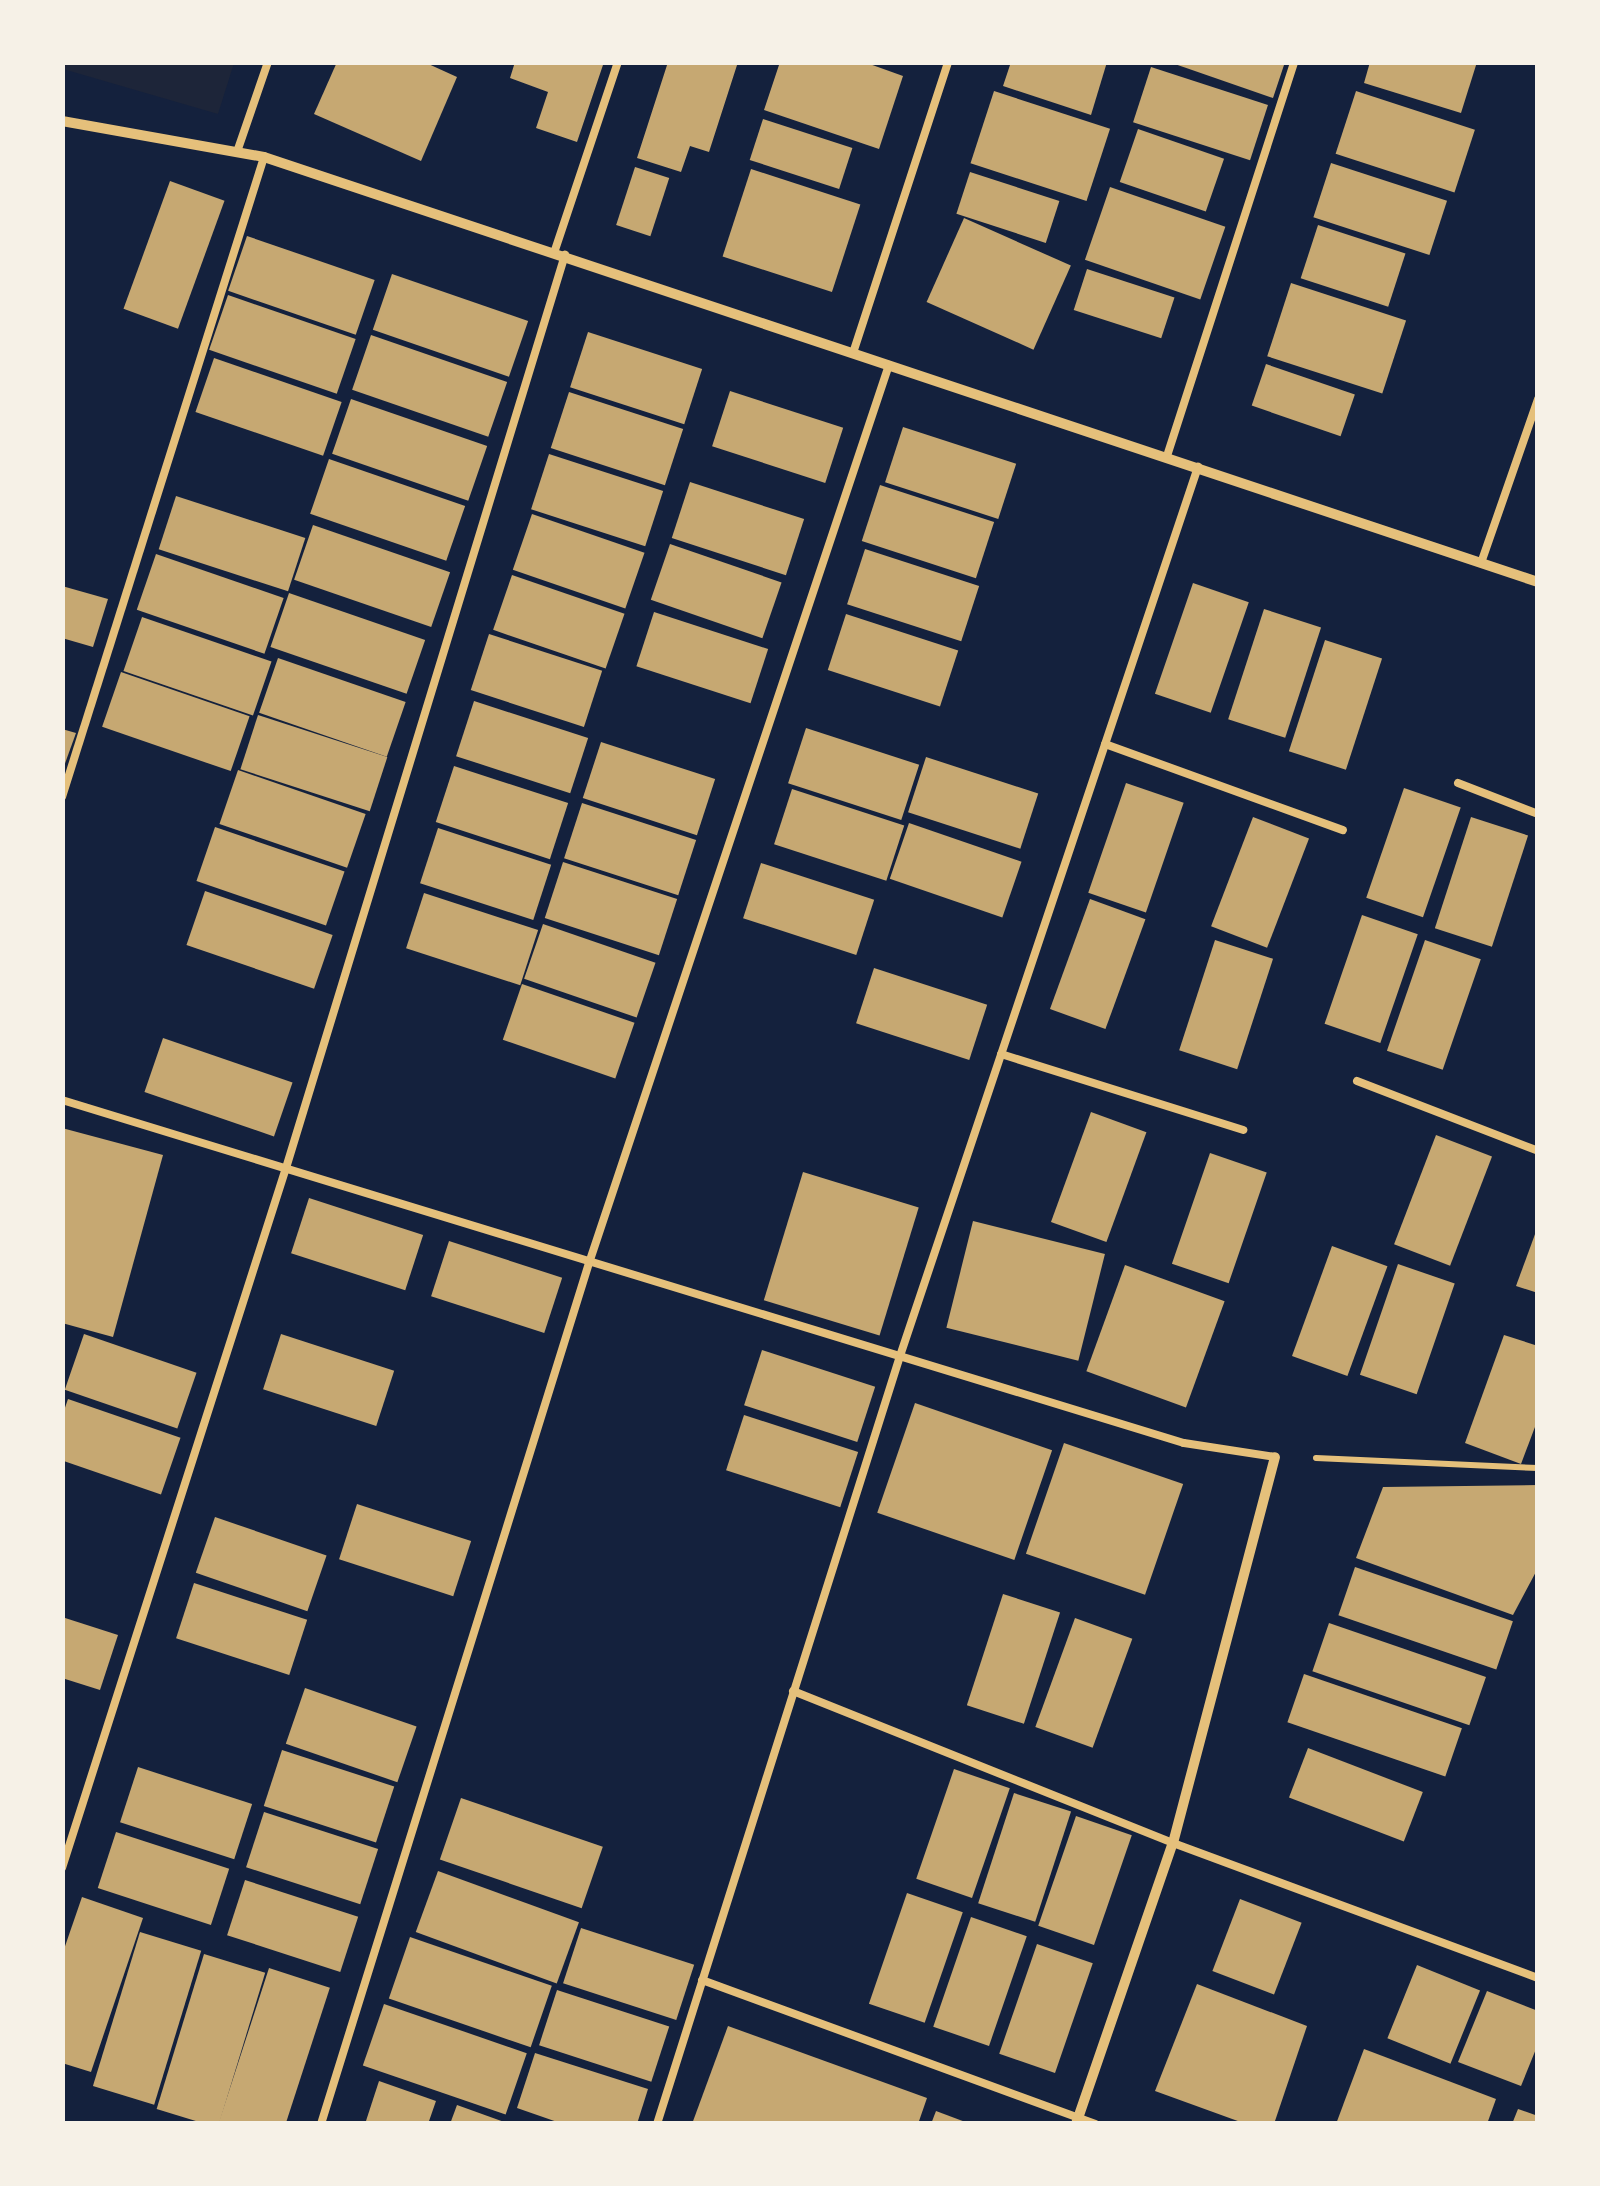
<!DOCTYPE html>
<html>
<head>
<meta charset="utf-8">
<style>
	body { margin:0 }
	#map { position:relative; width:1600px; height:2186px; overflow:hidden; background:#14213d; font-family:"Open Sans",sans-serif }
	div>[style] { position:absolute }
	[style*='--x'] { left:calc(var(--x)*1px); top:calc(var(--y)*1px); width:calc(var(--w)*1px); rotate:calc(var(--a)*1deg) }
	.green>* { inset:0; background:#1d2539 }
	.building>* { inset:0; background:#c6a872; transform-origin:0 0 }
	.path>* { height:6px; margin:-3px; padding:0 3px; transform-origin:3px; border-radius:3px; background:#e5c07b }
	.service>* { height:8px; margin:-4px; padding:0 4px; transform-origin:4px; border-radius:4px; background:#e5c07b }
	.minor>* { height:10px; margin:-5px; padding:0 5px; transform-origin:5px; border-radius:5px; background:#e5c07b }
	span { translate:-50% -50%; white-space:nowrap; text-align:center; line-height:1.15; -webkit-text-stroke:8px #f6f1e7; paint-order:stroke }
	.frame { position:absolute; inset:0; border:65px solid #f6f1e7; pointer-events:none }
</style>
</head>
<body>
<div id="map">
	<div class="green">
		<div style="clip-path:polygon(62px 63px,63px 62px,234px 63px,218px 114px,63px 69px)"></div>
	</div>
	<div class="building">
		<div style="clip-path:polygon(337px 62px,424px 62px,457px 77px,421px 161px,314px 114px)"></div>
		<div style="clip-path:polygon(515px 62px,604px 62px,577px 142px,536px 128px,548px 92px,510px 78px)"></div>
		<div style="clip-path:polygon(668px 62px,738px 62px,709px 152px,690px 146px,681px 172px,637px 158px)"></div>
		<div style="clip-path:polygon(780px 62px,864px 62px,903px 76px,879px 149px,764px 110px)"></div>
		<div style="clip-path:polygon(1011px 62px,1107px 62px,1091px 115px,1003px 86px)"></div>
		<div style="clip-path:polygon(1169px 62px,1285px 62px,1273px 98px)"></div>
		<div style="clip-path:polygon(1370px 62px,1477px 62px,1461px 113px,1364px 83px)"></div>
		<div style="left:1151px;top:67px;width:123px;height:58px;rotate:18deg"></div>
		<div style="left:994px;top:91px;width:122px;height:76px;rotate:18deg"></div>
		<div style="left:1356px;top:91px;width:125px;height:66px;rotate:18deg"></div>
		<div style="left:763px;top:119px;width:94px;height:43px;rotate:18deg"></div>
		<div style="left:1138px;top:129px;width:91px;height:56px;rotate:19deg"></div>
		<div style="left:1331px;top:163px;width:122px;height:57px;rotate:18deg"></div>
		<div style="left:635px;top:167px;width:36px;height:61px;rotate:18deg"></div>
		<div style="left:751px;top:169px;width:115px;height:92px;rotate:18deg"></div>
		<div style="left:970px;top:172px;width:94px;height:44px;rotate:18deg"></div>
		<div style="left:170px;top:181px;width:58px;height:136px;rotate:20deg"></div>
		<div style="left:1110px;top:187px;width:122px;height:77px;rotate:19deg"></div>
		<div style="left:964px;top:218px;width:117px;height:92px;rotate:24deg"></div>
		<div style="left:1318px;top:225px;width:92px;height:56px;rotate:18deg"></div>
		<div style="left:247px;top:236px;width:135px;height:58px;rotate:19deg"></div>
		<div style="left:1087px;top:269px;width:92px;height:43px;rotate:18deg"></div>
		<div style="left:392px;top:274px;width:144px;height:59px;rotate:19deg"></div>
		<div style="left:1291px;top:283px;width:121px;height:77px;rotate:18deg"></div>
		<div style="left:228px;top:295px;width:135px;height:58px;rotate:19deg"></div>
		<div style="left:588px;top:332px;width:120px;height:58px;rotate:18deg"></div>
		<div style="left:371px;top:335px;width:144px;height:58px;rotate:19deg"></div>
		<div style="left:214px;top:358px;width:135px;height:57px;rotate:19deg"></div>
		<div style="left:1266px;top:364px;width:94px;height:44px;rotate:19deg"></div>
		<div style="left:730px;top:391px;width:119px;height:58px;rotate:18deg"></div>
		<div style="left:569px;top:392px;width:120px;height:59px;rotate:18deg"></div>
		<div style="left:351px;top:399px;width:144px;height:58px;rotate:19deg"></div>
		<div style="left:903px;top:427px;width:119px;height:58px;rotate:18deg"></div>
		<div style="left:549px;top:454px;width:120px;height:58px;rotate:18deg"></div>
		<div style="left:329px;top:459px;width:144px;height:58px;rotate:19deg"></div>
		<div style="left:690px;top:482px;width:120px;height:59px;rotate:18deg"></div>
		<div style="left:880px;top:485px;width:120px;height:59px;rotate:18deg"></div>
		<div style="left:176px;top:496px;width:136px;height:56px;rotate:18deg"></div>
		<div style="left:532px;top:514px;width:119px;height:59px;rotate:19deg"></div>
		<div style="left:313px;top:525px;width:145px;height:58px;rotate:19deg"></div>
		<div style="left:670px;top:544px;width:118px;height:59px;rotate:19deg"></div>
		<div style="left:865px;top:549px;width:120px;height:58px;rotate:18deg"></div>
		<div style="left:156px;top:554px;width:135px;height:59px;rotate:19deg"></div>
		<div style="left:512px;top:575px;width:119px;height:58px;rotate:19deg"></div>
		<div style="left:1193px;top:583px;width:59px;height:117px;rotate:19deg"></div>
		<div style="clip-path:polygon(62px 586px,108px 599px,93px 647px,62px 638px)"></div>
		<div style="left:289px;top:593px;width:144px;height:57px;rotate:19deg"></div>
		<div style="left:1264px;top:609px;width:60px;height:116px;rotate:18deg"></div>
		<div style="left:654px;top:612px;width:120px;height:57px;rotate:18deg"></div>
		<div style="left:846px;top:614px;width:118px;height:59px;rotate:18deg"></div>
		<div style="left:142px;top:617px;width:137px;height:57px;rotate:19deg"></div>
		<div style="left:489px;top:634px;width:119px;height:59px;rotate:18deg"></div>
		<div style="left:1325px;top:640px;width:60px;height:117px;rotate:18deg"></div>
		<div style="left:278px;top:658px;width:135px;height:58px;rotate:19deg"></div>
		<div style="left:121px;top:672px;width:136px;height:58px;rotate:19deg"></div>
		<div style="left:474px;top:701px;width:120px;height:58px;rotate:18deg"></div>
		<div style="left:258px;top:715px;width:136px;height:57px;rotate:18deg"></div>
		<div style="left:806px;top:728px;width:119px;height:58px;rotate:18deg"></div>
		<div style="clip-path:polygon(62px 729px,76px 733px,63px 769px,62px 769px)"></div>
		<div style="left:601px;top:742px;width:120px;height:59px;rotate:18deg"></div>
		<div style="left:926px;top:757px;width:118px;height:58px;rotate:18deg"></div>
		<div style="left:454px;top:766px;width:120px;height:59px;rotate:18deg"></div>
		<div style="left:238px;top:770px;width:135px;height:57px;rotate:19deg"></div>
		<div style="left:1126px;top:783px;width:61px;height:116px;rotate:19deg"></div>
		<div style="left:1404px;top:788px;width:60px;height:116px;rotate:19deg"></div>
		<div style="left:792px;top:789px;width:118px;height:58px;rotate:18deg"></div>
		<div style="left:582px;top:803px;width:120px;height:58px;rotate:18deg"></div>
		<div style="left:1253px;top:817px;width:60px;height:117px;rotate:21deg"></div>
		<div style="left:1471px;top:817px;width:60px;height:117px;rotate:18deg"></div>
		<div style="left:909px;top:823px;width:119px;height:59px;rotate:19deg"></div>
		<div style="left:215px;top:827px;width:137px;height:57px;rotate:19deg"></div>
		<div style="left:438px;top:828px;width:119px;height:58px;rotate:18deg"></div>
		<div style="left:563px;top:862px;width:120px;height:59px;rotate:18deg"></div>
		<div style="left:761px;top:863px;width:119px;height:58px;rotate:18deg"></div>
		<div style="left:205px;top:891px;width:135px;height:57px;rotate:19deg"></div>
		<div style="left:424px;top:893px;width:120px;height:58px;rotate:18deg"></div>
		<div style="left:1090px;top:899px;width:59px;height:117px;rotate:20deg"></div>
		<div style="left:1362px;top:915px;width:59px;height:115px;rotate:19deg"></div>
		<div style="left:543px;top:924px;width:119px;height:58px;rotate:19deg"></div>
		<div style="left:1215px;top:940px;width:61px;height:116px;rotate:18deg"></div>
		<div style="left:1425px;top:940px;width:59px;height:117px;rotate:19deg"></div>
		<div style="left:874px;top:968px;width:119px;height:58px;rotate:18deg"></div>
		<div style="left:522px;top:984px;width:119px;height:59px;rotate:19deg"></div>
		<div style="left:163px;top:1038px;width:137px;height:57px;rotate:19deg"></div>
		<div style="left:1091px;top:1112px;width:59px;height:117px;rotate:20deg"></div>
		<div style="clip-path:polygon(62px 1128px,163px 1155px,113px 1337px,62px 1323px)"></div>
		<div style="left:1436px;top:1135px;width:60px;height:117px;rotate:21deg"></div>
		<div style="left:1210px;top:1153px;width:60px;height:117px;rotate:19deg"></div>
		<div style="left:803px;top:1172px;width:121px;height:134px;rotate:17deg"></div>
		<div style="left:309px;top:1198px;width:120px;height:58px;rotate:18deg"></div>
		<div style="left:973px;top:1221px;width:136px;height:110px;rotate:14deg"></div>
		<div style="clip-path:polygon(1538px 1226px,1538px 1293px,1516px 1286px)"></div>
		<div style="left:449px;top:1241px;width:119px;height:58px;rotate:18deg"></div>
		<div style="left:1332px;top:1246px;width:59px;height:117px;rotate:20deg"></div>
		<div style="left:1398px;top:1264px;width:60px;height:117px;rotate:19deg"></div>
		<div style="left:1125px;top:1265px;width:106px;height:113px;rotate:20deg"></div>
		<div style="left:84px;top:1334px;width:119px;height:59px;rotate:19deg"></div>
		<div style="left:281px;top:1334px;width:119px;height:58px;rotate:18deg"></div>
		<div style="clip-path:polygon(1504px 1335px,1538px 1346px,1538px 1419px,1521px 1464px,1465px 1443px)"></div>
		<div style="left:762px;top:1350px;width:119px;height:58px;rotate:18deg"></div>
		<div style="left:68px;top:1399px;width:119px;height:60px;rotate:19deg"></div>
		<div style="left:915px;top:1403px;width:145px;height:116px;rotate:19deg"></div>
		<div style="left:744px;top:1415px;width:120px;height:58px;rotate:18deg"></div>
		<div style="left:1064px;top:1443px;width:126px;height:117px;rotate:19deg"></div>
		<div style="clip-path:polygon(1538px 1485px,1538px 1568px,1513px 1615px,1356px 1558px,1383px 1487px)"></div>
		<div style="left:357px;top:1504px;width:120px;height:58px;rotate:18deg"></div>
		<div style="left:215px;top:1517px;width:118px;height:59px;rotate:19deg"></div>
		<div style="left:1355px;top:1567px;width:167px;height:51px;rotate:19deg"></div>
		<div style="left:194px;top:1583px;width:119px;height:58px;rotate:18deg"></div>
		<div style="left:1003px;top:1594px;width:60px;height:117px;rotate:18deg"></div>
		<div style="clip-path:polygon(62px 1617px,118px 1635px,100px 1690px,62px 1678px)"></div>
		<div style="left:1075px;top:1618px;width:61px;height:116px;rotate:20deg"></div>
		<div style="left:1329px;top:1623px;width:166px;height:51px;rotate:19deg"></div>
		<div style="left:1304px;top:1674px;width:167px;height:51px;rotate:19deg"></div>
		<div style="left:305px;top:1688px;width:118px;height:59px;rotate:19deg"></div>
		<div style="left:1308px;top:1748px;width:123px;height:53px;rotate:21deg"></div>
		<div style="left:282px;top:1750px;width:118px;height:59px;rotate:18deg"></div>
		<div style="left:138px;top:1767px;width:120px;height:58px;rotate:18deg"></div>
		<div style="left:954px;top:1769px;width:59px;height:116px;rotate:19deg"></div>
		<div style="left:1014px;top:1793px;width:60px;height:116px;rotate:18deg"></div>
		<div style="left:461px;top:1798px;width:150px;height:65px;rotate:19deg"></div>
		<div style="left:264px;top:1812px;width:120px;height:58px;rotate:18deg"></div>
		<div style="left:1076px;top:1816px;width:59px;height:116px;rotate:19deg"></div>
		<div style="left:116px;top:1832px;width:119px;height:59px;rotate:18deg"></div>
		<div style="left:438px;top:1871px;width:150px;height:65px;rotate:20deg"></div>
		<div style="left:245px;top:1880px;width:119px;height:58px;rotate:18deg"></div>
		<div style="left:907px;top:1893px;width:59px;height:117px;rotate:19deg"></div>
		<div style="clip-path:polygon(82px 1897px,143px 1918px,91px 2072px,62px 2063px,62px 1955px)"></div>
		<div style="left:1240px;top:1899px;width:66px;height:77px;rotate:21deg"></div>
		<div style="left:971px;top:1917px;width:59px;height:116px;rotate:19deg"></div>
		<div style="left:581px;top:1928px;width:119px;height:58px;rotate:18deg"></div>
		<div style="left:140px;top:1932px;width:64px;height:161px;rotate:17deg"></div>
		<div style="left:410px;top:1937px;width:150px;height:65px;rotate:19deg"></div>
		<div style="left:1037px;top:1944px;width:59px;height:116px;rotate:19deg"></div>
		<div style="left:204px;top:1954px;width:64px;height:162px;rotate:17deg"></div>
		<div style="left:1417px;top:1965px;width:68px;height:79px;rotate:22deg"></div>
		<div style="left:269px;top:1968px;width:64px;height:164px;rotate:18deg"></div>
		<div style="clip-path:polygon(1197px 1984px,1307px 2026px,1274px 2124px,1246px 2124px,1155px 2091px)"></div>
		<div style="left:557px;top:1990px;width:118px;height:58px;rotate:18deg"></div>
		<div style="clip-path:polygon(1487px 1991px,1538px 2011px,1538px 2044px,1521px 2086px,1458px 2062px)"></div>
		<div style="left:384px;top:2004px;width:151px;height:65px;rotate:19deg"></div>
		<div style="clip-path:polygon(728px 2026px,927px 2098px,918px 2124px,692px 2124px)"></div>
		<div style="clip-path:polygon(1364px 2049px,1496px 2099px,1487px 2124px,1336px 2124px)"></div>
		<div style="clip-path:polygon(535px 2053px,648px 2089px,637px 2124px,563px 2124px,517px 2108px)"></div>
		<div style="clip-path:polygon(379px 2081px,436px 2101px,428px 2124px,365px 2124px)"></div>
		<div style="clip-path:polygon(457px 2105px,507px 2123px,507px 2124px,450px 2124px)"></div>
		<div style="clip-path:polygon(1518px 2109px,1538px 2116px,1538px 2124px,1512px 2124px)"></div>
		<div style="clip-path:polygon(936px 2111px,968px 2123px,968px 2124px,931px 2124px)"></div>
	</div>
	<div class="path">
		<div style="--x:1316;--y:1458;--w:222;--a:2.6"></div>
	</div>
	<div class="service">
		<div style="--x:238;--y:149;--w:92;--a:-71"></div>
		<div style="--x:555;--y:250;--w:198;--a:-71.5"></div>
		<div style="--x:853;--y:353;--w:306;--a:-71.9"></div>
		<div style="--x:1167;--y:456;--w:414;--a:-72.1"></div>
		<div style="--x:1481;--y:563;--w:174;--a:-70.8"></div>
		<div style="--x:1105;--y:744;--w:253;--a:19.9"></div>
		<div style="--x:1458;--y:783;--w:86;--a:21.2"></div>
		<div style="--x:62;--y:797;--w:671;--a:-72.48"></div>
		<div style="--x:1001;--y:1054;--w:254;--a:17.4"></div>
		<div style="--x:1357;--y:1081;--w:194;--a:21.1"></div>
		<div style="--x:62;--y:1100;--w:1173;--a:17"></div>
		<div style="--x:1184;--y:1443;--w:92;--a:8.7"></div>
		<div style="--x:793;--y:1691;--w:409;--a:21.8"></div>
		<div style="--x:1173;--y:1843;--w:389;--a:20.3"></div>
		<div style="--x:62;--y:1868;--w:735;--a:-72.26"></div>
		<div style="--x:286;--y:1168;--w:955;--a:-73.01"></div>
		<div style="--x:702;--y:1980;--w:419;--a:20.1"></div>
		<div style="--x:321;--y:2124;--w:902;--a:-72.71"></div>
		<div style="--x:589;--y:1263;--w:947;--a:-71.53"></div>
		<div style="--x:657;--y:2124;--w:806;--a:-72.44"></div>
		<div style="--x:900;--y:1356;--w:938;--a:-71.47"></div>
	</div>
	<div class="minor">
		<div style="--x:62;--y:121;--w:205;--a:10.1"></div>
		<div style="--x:264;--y:157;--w:1343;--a:18.45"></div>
		<div style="--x:1076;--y:2124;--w:297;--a:-71"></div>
		<div style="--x:1173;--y:1843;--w:399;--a:-75.2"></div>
	</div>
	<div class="frame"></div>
</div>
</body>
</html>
